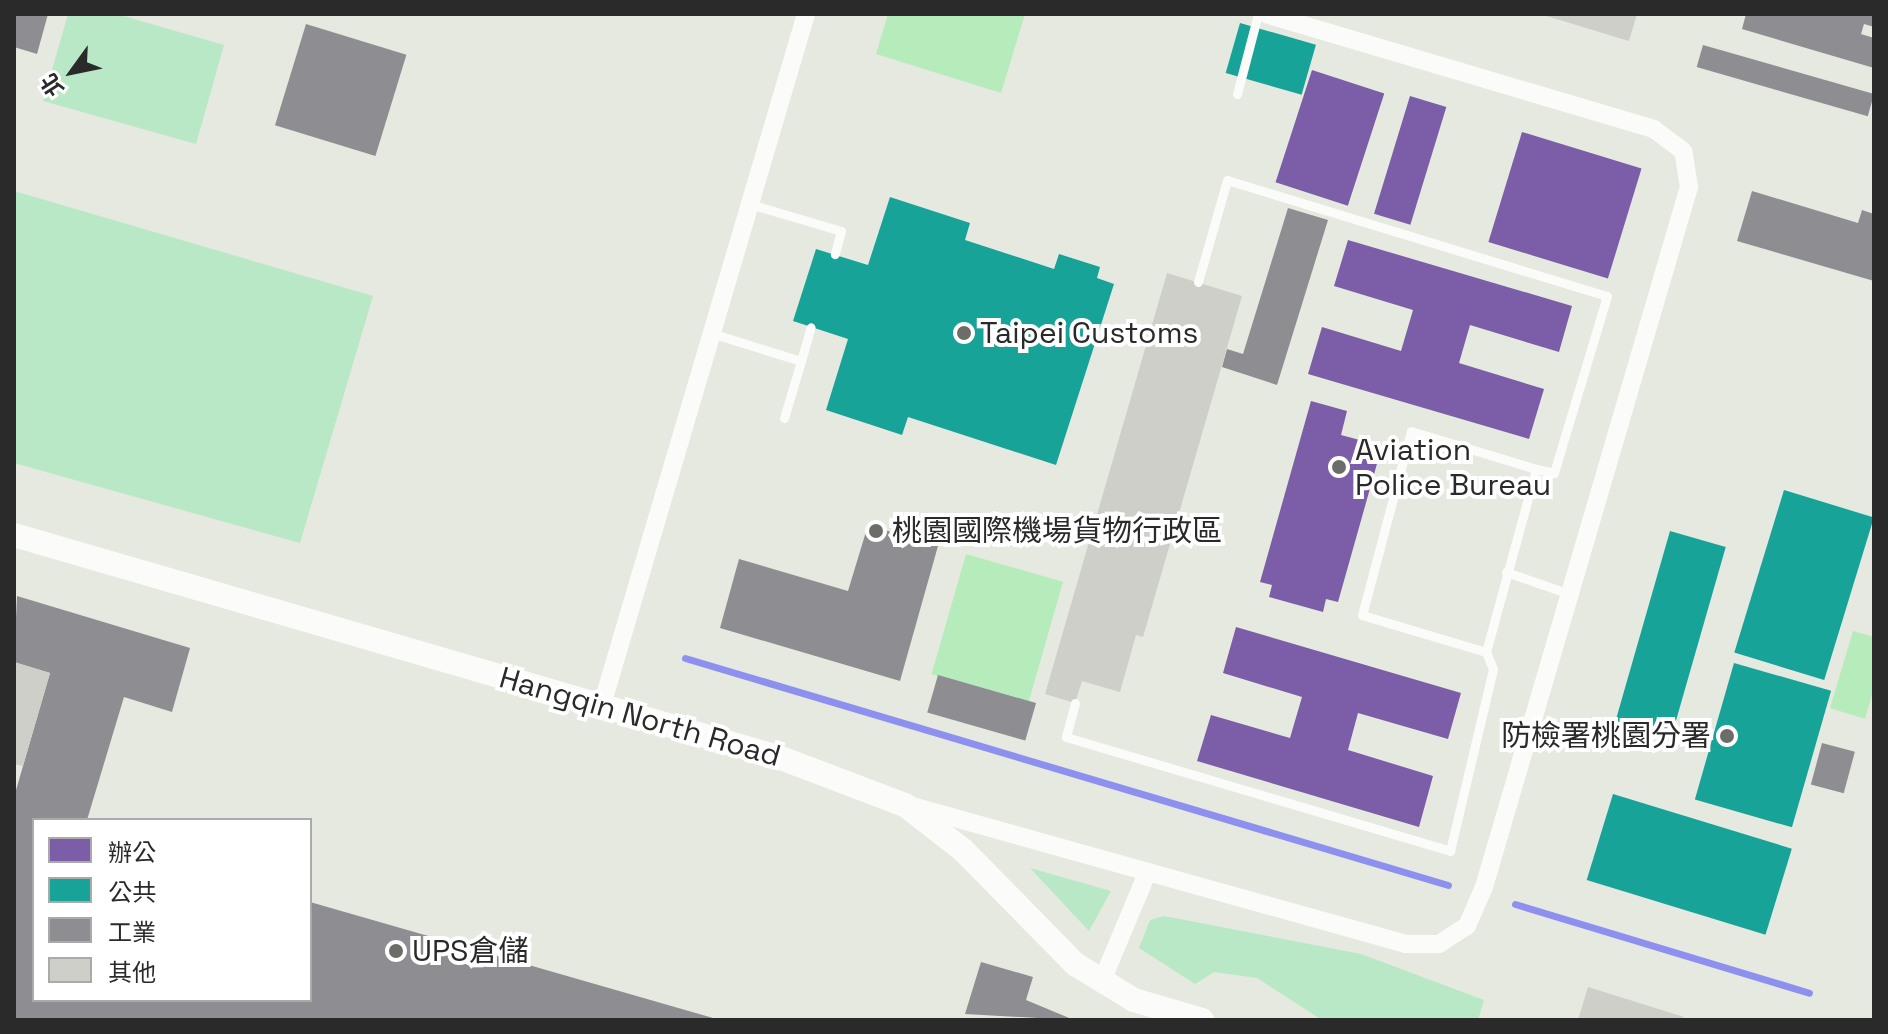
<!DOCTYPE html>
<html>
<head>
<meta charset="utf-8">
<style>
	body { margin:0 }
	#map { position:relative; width:1888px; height:1034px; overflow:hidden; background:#e6e9df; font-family:"Space Grotesk","Noto Sans TC",sans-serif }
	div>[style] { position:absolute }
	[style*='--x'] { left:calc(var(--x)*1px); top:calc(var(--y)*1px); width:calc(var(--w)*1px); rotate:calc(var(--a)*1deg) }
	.green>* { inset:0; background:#b9e8c7 }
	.pitch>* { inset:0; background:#b6ecbb; transform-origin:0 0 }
	.offices>* { inset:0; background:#7b5ea7; transform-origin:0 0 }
	.public>* { inset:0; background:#17a398; transform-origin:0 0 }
	.industry>* { inset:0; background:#8d8d92; transform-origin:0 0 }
	.stream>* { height:7px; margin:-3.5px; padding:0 3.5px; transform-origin:3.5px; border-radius:3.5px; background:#8d90ef }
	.building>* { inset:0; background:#cdcfc8 }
	.path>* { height:4px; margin-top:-2px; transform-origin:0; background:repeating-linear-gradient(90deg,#c8c8c7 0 6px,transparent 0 10px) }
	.lane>* { height:9px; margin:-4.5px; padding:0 4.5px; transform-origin:4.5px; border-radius:4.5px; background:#fbfcfa }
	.street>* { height:18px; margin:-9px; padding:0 9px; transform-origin:9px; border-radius:9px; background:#fbfcfa }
	.secondary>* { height:24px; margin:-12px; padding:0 12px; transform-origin:12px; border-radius:12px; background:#fbfcfa }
	.dots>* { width:22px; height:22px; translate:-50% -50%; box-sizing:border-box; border:4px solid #fff; border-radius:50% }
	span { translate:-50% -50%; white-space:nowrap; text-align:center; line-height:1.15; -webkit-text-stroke:8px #fff; paint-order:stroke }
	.poi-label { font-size:30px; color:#2a2a2a }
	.left { translate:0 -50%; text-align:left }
	.right { translate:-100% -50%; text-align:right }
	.street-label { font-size:30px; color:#2a2a2a }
	.frame { position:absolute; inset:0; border:16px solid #2a2a2a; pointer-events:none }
	.legend { position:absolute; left:32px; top:818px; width:280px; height:184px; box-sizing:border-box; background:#fff; border:2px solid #aaa; margin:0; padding:10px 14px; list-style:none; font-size:24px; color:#2a2a2a }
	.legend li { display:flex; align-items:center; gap:16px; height:40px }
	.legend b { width:40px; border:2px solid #aaa }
	.north { position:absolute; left:32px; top:32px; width:80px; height:80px; -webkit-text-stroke:6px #fff; paint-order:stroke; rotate:237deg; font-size:22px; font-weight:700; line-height:32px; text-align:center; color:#2a2a2a }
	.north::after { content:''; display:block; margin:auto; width:28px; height:36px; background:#2a2a2a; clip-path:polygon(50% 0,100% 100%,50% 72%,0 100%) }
</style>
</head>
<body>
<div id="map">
	<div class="green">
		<div style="clip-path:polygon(68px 14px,117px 14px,224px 45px,196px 144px,43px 101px)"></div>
		<div style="clip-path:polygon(14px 191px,373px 296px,300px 543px,14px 463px)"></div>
		<div style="clip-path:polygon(1030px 868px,1111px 891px,1089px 931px)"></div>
		<div style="clip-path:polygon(1164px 916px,1361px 954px,1484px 1000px,1478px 1020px,1322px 1020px,1257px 978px,1214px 972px,1195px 984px,1139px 948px,1150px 920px)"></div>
	</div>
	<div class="pitch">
		<div style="clip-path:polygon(888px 14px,1025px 14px,1001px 93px,876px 54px)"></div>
		<div style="left:966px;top:554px;width:101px;height:125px;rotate:16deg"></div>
		<div style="clip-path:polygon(1853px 631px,1874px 637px,1874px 688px,1865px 719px,1830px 708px)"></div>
	</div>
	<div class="offices">
		<div style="left:1312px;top:70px;width:76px;height:118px;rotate:18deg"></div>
		<div style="left:1410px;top:96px;width:38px;height:123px;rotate:17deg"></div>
		<div style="left:1522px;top:132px;width:125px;height:115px;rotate:17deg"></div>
		<div style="clip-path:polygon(1348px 240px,1572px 306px,1559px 352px,1470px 325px,1459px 363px,1544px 389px,1529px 439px,1308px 374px,1322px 327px,1401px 351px,1413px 310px,1334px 286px)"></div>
		<div style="clip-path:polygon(1311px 401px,1347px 411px,1341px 435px,1382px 446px,1338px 602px,1326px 599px,1323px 612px,1269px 597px,1272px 585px,1260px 582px)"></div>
		<div style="clip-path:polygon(1236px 627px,1461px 693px,1448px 739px,1358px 713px,1348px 750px,1433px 776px,1419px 827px,1197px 761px,1211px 715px,1290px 738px,1302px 697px,1223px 673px)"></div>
	</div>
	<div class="public">
		<div style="left:1240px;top:23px;width:79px;height:52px;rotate:16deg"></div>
		<div style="clip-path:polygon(890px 197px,970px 223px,965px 240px,1054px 269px,1059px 254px,1100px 267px,1097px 278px,1114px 284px,1056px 465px,908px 417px,902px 435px,826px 410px,848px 339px,793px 321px,816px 249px,868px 265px)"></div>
		<div style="left:1784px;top:490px;width:94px;height:170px;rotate:17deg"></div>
		<div style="left:1670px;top:531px;width:58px;height:200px;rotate:16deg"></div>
		<div style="left:1734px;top:663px;width:101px;height:142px;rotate:16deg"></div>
		<div style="left:1613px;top:794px;width:187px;height:90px;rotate:17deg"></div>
	</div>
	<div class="industry">
		<div style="clip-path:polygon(14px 14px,48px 14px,37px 54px,14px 47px)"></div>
		<div style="clip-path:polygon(1746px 14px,1874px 14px,1874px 27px,1864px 24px,1861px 34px,1874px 38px,1874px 68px,1742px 29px)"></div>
		<div style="left:306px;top:24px;width:105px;height:106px;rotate:17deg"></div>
		<div style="left:1703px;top:45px;width:178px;height:23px;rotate:16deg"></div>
		<div style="clip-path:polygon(1752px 191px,1858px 223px,1862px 210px,1874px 214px,1874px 281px,1737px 241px)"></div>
		<div style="clip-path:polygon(1288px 208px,1328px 220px,1277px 385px,1222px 367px,1227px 349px,1243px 354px)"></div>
		<div style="clip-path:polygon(868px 525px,938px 546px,900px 681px,720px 628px,739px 559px,848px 591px)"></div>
		<div style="clip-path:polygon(17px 596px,190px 648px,172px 712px,124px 697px,87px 820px,34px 820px,34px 1000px,310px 1000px,310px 902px,720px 1020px,14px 1020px,14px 797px,50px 673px,14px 662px)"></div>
		<div style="left:938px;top:675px;width:102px;height:39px;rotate:16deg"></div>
		<div style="left:1822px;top:743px;width:34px;height:43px;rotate:15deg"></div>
		<div style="clip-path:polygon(981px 962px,1033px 977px,1026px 1000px,1074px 1020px,965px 1014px)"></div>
	</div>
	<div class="stream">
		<div style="--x:685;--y:658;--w:796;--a:16.57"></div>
		<div style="--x:1515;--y:904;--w:307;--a:16.8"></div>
	</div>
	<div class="building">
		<div style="clip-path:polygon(1540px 14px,1637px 14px,1629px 41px)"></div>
		<div style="clip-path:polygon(1167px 273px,1242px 296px,1143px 637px,1136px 635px,1120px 692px,1082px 681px,1075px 703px,1045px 694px)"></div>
		<div style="clip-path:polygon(14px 662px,50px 673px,23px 766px,14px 764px)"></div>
		<div style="clip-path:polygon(1588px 987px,1684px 1017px,1683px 1020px,1578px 1020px)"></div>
	</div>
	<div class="path">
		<div style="--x:1614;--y:723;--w:100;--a:16.8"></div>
	</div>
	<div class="lane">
		<div style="--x:1237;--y:94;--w:83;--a:-75.3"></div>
		<div style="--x:750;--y:204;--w:95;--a:16.5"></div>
		<div style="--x:841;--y:231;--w:24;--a:105"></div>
		<div style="--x:1198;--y:282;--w:106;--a:-74.1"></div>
		<div style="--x:1227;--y:180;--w:397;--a:17"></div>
		<div style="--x:1607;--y:296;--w:185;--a:106.7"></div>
		<div style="--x:1554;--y:473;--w:18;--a:-167"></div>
		<div style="--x:711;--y:333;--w:94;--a:17.3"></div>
		<div style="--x:801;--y:361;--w:35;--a:-74"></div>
		<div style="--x:784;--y:418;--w:59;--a:-73.4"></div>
		<div style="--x:1411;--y:431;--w:131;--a:16.9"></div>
		<div style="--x:1536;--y:469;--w:190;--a:105.3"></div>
		<div style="--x:1486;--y:652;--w:129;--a:-163.4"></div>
		<div style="--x:1362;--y:615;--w:190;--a:-75.1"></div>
		<div style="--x:1506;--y:572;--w:68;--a:19"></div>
		<div style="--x:1075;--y:703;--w:35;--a:105"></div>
		<div style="--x:1066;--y:737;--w:401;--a:16.5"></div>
		<div style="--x:1450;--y:851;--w:187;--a:-76.7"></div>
		<div style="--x:1493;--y:669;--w:18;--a:-112"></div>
	</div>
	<div class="street">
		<div style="--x:602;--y:705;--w:720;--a:-73.55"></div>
		<div style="--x:912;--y:806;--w:513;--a:15.61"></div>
		<div style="--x:1406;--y:944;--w:33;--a:0"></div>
		<div style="--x:1439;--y:944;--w:33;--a:-33"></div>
		<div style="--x:1467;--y:926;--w:43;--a:-66.4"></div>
		<div style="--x:1484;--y:887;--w:729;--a:-73.68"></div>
		<div style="--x:1689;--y:187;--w:36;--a:-99"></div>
		<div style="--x:1683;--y:151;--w:36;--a:-143"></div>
		<div style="--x:1654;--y:129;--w:404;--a:-163.5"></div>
		<div style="--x:1102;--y:981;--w:114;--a:-67.3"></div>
	</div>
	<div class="secondary">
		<div style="--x:14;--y:535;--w:799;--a:16.21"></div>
		<div style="--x:781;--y:758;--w:133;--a:20.8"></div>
		<div style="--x:905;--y:805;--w:73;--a:37.8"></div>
		<div style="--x:963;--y:850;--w:160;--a:45.5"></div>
		<div style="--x:1075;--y:964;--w:69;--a:31.4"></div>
		<div style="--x:1134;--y:1000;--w:71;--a:16.4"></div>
	</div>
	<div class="dots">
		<div style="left:964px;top:333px;background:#6c6d69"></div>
		<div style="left:1339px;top:467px;background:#6c6d69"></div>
		<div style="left:876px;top:531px;background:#6c6d69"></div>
		<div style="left:1727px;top:736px;background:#6c6d69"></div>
		<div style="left:396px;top:951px;background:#6c6d69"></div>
	</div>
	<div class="poi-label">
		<span class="left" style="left:980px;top:333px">Taipei Customs</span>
		<span class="left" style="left:1355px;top:467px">Aviation<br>Police Bureau</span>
		<span class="left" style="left:892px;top:531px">桃園國際機場貨物行政區</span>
		<span class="right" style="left:1711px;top:736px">防檢署桃園分署</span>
		<span class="left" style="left:412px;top:951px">UPS倉儲</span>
	</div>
	<div class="street-label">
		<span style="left:640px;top:717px;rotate:16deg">Hangqin North Road</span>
	</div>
	<div class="frame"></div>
	<ul class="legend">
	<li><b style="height:22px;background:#7b5ea7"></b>辦公</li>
	<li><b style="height:22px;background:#17a398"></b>公共</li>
	<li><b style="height:22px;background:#8d8d92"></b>工業</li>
	<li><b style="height:22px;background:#cdcfc8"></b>其他</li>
	</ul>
	<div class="north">北</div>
</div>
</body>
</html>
